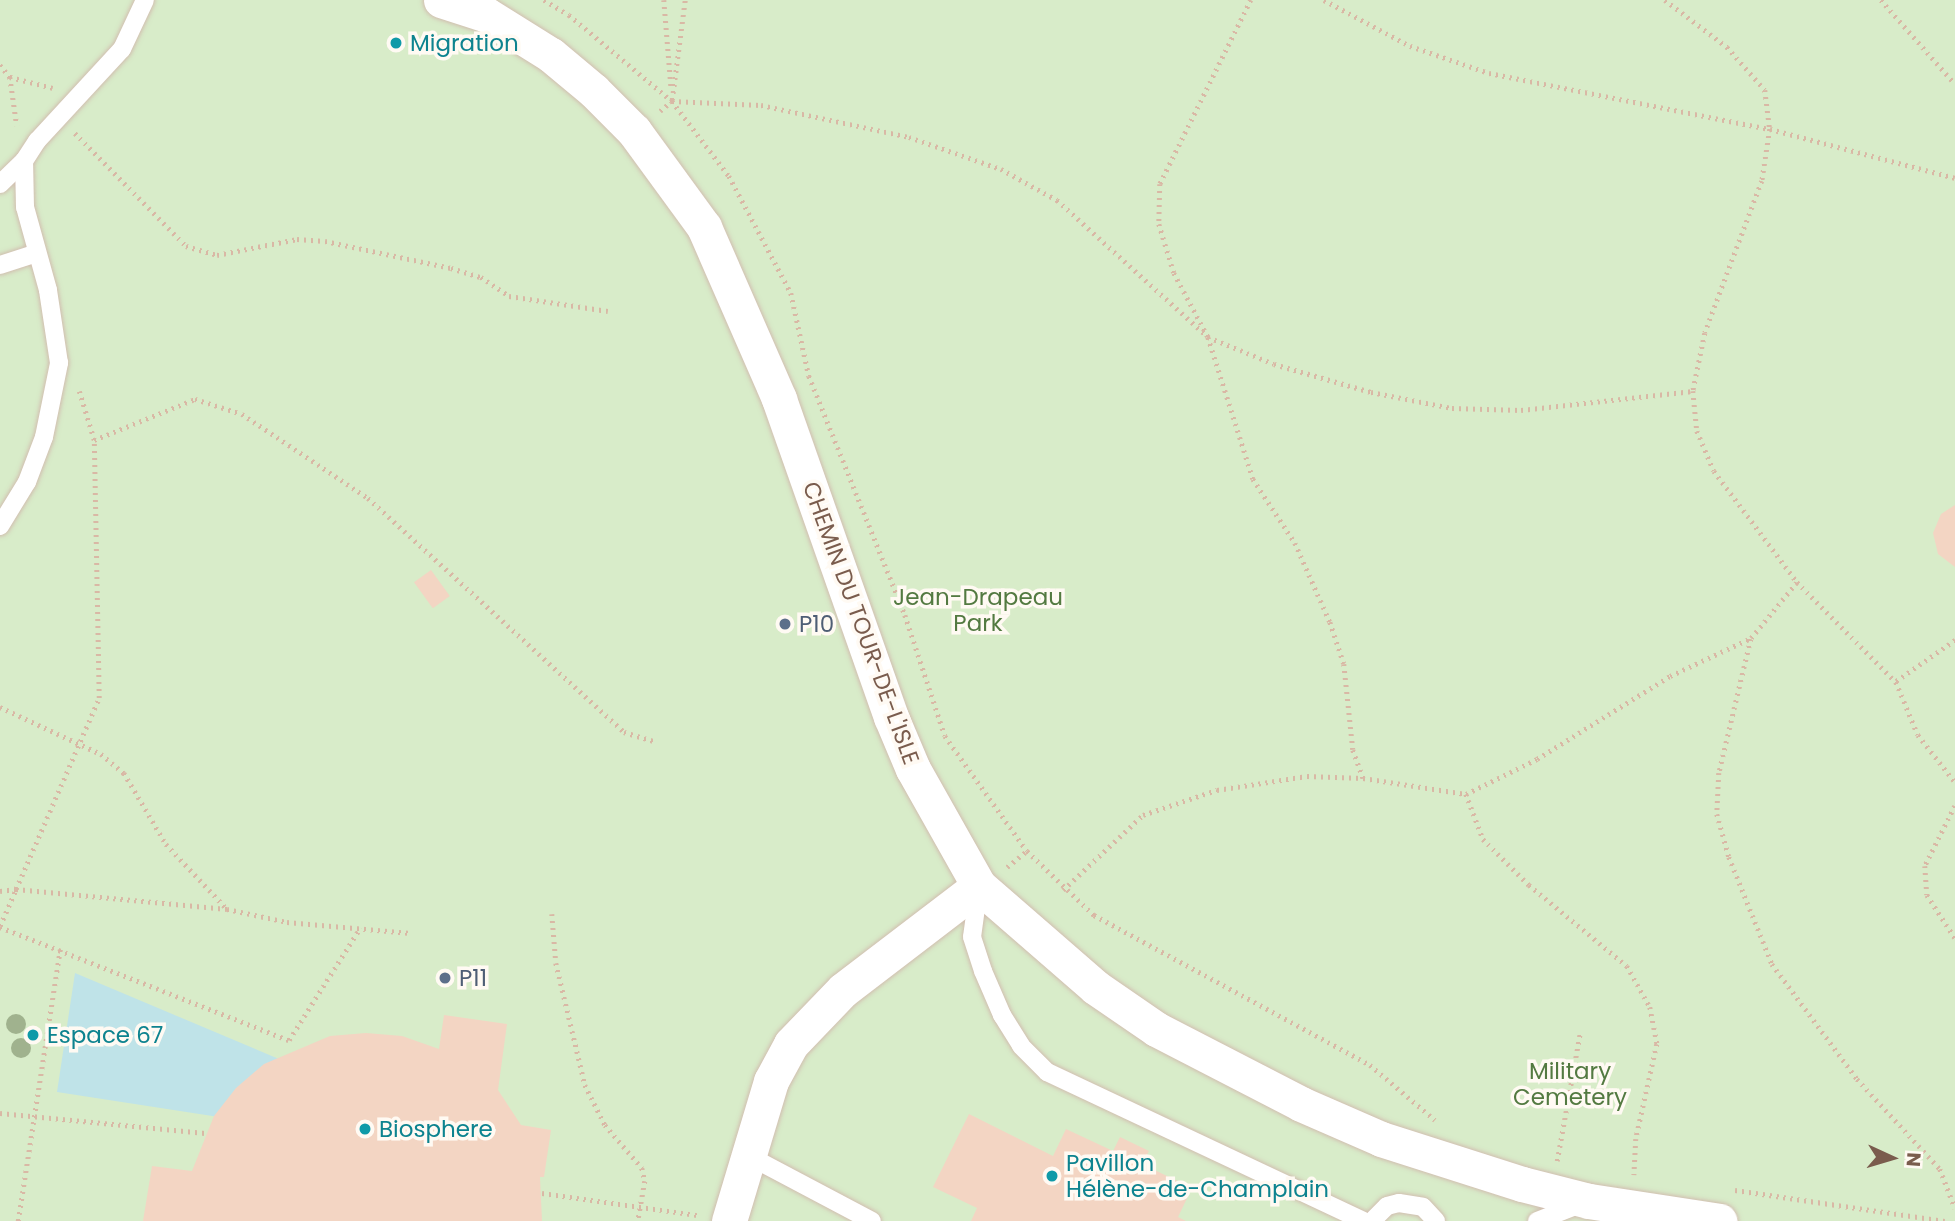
<!DOCTYPE html>
<html>
<head>
<meta charset="utf-8">
<style>
	body { margin:0 }
	#map { position:relative; width:1955px; height:1221px; overflow:hidden; background:#fdf6ec; font-family:Poppins,sans-serif }
	div>[style] { position:absolute }
	[style*='--x'] { left:calc(var(--x)*1px); top:calc(var(--y)*1px); width:calc(var(--w)*1px); rotate:calc(var(--a)*1deg) }
	.green>* { inset:0; background:#d8ecc9; transform-origin:0 0 }
	.water>* { inset:0; background:#bfe3e8 }
	.building>* { inset:0; background:#f3d5c3; transform-origin:0 0 }
	.path>* { height:4.5px; margin-top:-2.25px; transform-origin:0; background:repeating-linear-gradient(90deg,#d9b8a5 0 2px,transparent 0 7px) }
	.roads { filter:drop-shadow(0 0 2px #d1beb0) drop-shadow(0 0 2px #d1beb0) }
	.lane>* { height:18px; margin:-9px; padding:0 9px; transform-origin:9px; border-radius:9px; background:#fff }
	.street>* { height:35px; margin:-17.5px; padding:0 17.5px; transform-origin:17.5px; border-radius:17.5px; background:#fff }
	.trees>* { width:20px; height:20px; margin:-10px; border-radius:50%; background:#a0b28e }
	.dots>* { width:19px; height:19px; translate:-50% -50%; box-sizing:border-box; border:4px solid #fffaf3; border-radius:50% }
	span { translate:-50% -50%; white-space:nowrap; text-align:center; line-height:1.15; -webkit-text-stroke:7px #fffaf3; paint-order:stroke }
	.culture-label { font-size:23px; color:#0d838f }
	.left { translate:0 -50%; text-align:left }
	.park-label { font-size:23px; color:#537a41 }
	.street-label { font-size:23px; color:#7a5c4d }
	.service-label { font-size:23px; color:#4e5e75 }
	.north { position:absolute; left:1857px; top:1123px; width:70px; height:70px; -webkit-text-stroke:5px #fffaf3; paint-order:stroke; rotate:94deg; font-size:19px; font-weight:700; line-height:28px; text-align:center; color:#7a5c4d }
	.north::after { content:''; display:block; margin:auto; width:24px; height:32px; background:#7a5c4d; clip-path:polygon(50% 0,100% 100%,50% 72%,0 100%) }
</style>
</head>
<body>
<div id="map">
	<div class="green">
		<div style="left:0;top:0;width:1955px;height:1221px"></div>
	</div>
	<div class="water">
		<div style="clip-path:polygon(75px 973px,324px 1078px,316px 1132px,57px 1092px)"></div>
	</div>
	<div class="building">
		<div style="clip-path:polygon(1955px 505px,1955px 567px,1938px 554px,1933px 533px,1941px 514px)"></div>
		<div style="left:431px;top:570px;width:32px;height:21px;rotate:54deg"></div>
		<div style="clip-path:polygon(444px 1015px,507px 1024px,498px 1090px,521px 1125px,551px 1130px,544px 1177px,540px 1177px,542px 1221px,143px 1221px,152px 1166px,192px 1171px,214px 1116px,236px 1088px,264px 1064px,330px 1036px,366px 1033px,402px 1036px,439px 1049px)"></div>
		<div style="clip-path:polygon(969px 1114px,1053px 1156px,1066px 1129px,1113px 1151px,1120px 1137px,1149px 1151px,1142px 1164px,1192px 1188px,1178px 1217px,1186px 1221px,971px 1221px,977px 1208px,933px 1187px)"></div>
	</div>
	<div class="path">
		<div style="--x:544;--y:0;--w:29;--a:31"></div>
		<div style="--x:569;--y:15;--w:134;--a:39.9"></div>
		<div style="--x:672;--y:101;--w:94;--a:52.8"></div>
		<div style="--x:729;--y:176;--w:132;--a:62.1"></div>
		<div style="--x:791;--y:293;--w:85;--a:77.8"></div>
		<div style="--x:809;--y:376;--w:258;--a:68.1"></div>
		<div style="--x:905;--y:615;--w:127;--a:71.7"></div>
		<div style="--x:945;--y:736;--w:141;--a:54.5"></div>
		<div style="--x:1027;--y:851;--w:93;--a:43.7"></div>
		<div style="--x:1094;--y:915;--w:314;--a:28.5"></div>
		<div style="--x:1370;--y:1065;--w:85;--a:40.2"></div>
		<div style="--x:664;--y:0;--w:86;--a:85.3"></div>
		<div style="--x:1251;--y:0;--w:205;--a:116.3"></div>
		<div style="--x:1160;--y:184;--w:40;--a:91.4"></div>
		<div style="--x:1159;--y:224;--w:51;--a:73"></div>
		<div style="--x:1174;--y:273;--w:72;--a:62"></div>
		<div style="--x:1208;--y:337;--w:149;--a:72.4"></div>
		<div style="--x:1253;--y:479;--w:77;--a:56.7"></div>
		<div style="--x:1295;--y:543;--w:86;--a:66.1"></div>
		<div style="--x:1330;--y:622;--w:44;--a:71.6"></div>
		<div style="--x:1344;--y:664;--w:86;--a:84"></div>
		<div style="--x:1353;--y:750;--w:30;--a:70"></div>
		<div style="--x:1324;--y:0;--w:98;--a:28.1"></div>
		<div style="--x:1410;--y:46;--w:83;--a:18.9"></div>
		<div style="--x:1489;--y:73;--w:287;--a:11.3"></div>
		<div style="--x:1770;--y:129;--w:191;--a:14.8"></div>
		<div style="--x:1665;--y:0;--w:78;--a:37.2"></div>
		<div style="--x:1727;--y:47;--w:57;--a:48.5"></div>
		<div style="--x:1765;--y:90;--w:39;--a:83"></div>
		<div style="--x:1770;--y:129;--w:53;--a:98.7"></div>
		<div style="--x:1762;--y:181;--w:162;--a:110.6"></div>
		<div style="--x:1705;--y:333;--w:59;--a:101.7"></div>
		<div style="--x:1693;--y:391;--w:40;--a:84.3"></div>
		<div style="--x:1697;--y:431;--w:43;--a:67"></div>
		<div style="--x:1714;--y:471;--w:139;--a:53.2"></div>
		<div style="--x:1797;--y:582;--w:141;--a:45.3"></div>
		<div style="--x:1896;--y:682;--w:57;--a:67.5"></div>
		<div style="--x:1918;--y:735;--w:60;--a:51.8"></div>
		<div style="--x:1881;--y:0;--w:112;--a:48.6"></div>
		<div style="--x:0;--y:65;--w:16;--a:50"></div>
		<div style="--x:10;--y:77;--w:49;--a:81.9"></div>
		<div style="--x:10;--y:77;--w:44;--a:14.3"></div>
		<div style="--x:672;--y:100;--w:101;--a:-82.6"></div>
		<div style="--x:660;--y:111;--w:16;--a:-40"></div>
		<div style="--x:672;--y:101;--w:89;--a:2.6"></div>
		<div style="--x:761;--y:105;--w:151;--a:12.2"></div>
		<div style="--x:909;--y:137;--w:97;--a:19.2"></div>
		<div style="--x:1001;--y:169;--w:64;--a:29"></div>
		<div style="--x:1057;--y:200;--w:204;--a:42.2"></div>
		<div style="--x:1208;--y:337;--w:71;--a:22.2"></div>
		<div style="--x:1274;--y:364;--w:101;--a:16.1"></div>
		<div style="--x:1371;--y:392;--w:83;--a:11.2"></div>
		<div style="--x:1452;--y:408;--w:69;--a:1.7"></div>
		<div style="--x:1521;--y:410;--w:173;--a:-6.3"></div>
		<div style="--x:75;--y:133;--w:158;--a:45.5"></div>
		<div style="--x:186;--y:246;--w:32;--a:16"></div>
		<div style="--x:217;--y:255;--w:82;--a:-11.3"></div>
		<div style="--x:297;--y:239;--w:28;--a:4"></div>
		<div style="--x:325;--y:241;--w:129;--a:12.1"></div>
		<div style="--x:451;--y:268;--w:31;--a:17"></div>
		<div style="--x:481;--y:277;--w:34;--a:34"></div>
		<div style="--x:509;--y:296;--w:100;--a:8.6"></div>
		<div style="--x:94;--y:440;--w:109;--a:-22.1"></div>
		<div style="--x:195;--y:399;--w:49;--a:17.7"></div>
		<div style="--x:242;--y:414;--w:151;--a:33.7"></div>
		<div style="--x:368;--y:498;--w:347;--a:42.4"></div>
		<div style="--x:624;--y:732;--w:34;--a:17"></div>
		<div style="--x:1751;--y:639;--w:138;--a:103.4"></div>
		<div style="--x:1719;--y:773;--w:41;--a:92.8"></div>
		<div style="--x:1717;--y:814;--w:45;--a:74.4"></div>
		<div style="--x:1729;--y:857;--w:115;--a:68.1"></div>
		<div style="--x:1772;--y:964;--w:143;--a:53.5"></div>
		<div style="--x:1857;--y:1079;--w:122;--a:47.3"></div>
		<div style="--x:1940;--y:1169;--w:42;--a:69"></div>
		<div style="--x:1896;--y:681;--w:72;--a:-34.8"></div>
		<div style="--x:0;--y:707;--w:111;--a:25"></div>
		<div style="--x:101;--y:754;--w:30;--a:40"></div>
		<div style="--x:124;--y:773;--w:82;--a:59.4"></div>
		<div style="--x:166;--y:844;--w:89;--a:46.8"></div>
		<div style="--x:227;--y:909;--w:61;--a:12.2"></div>
		<div style="--x:287;--y:922;--w:124;--a:5.1"></div>
		<div style="--x:1466;--y:794;--w:48;--a:69.3"></div>
		<div style="--x:1483;--y:839;--w:65;--a:45"></div>
		<div style="--x:1529;--y:885;--w:127;--a:39.6"></div>
		<div style="--x:1627;--y:966;--w:47;--a:60.7"></div>
		<div style="--x:1650;--y:1007;--w:38;--a:79"></div>
		<div style="--x:1657;--y:1044;--w:97;--a:102.5"></div>
		<div style="--x:1636;--y:1139;--w:36;--a:93"></div>
		<div style="--x:1955;--y:806;--w:67;--a:116.6"></div>
		<div style="--x:1925;--y:866;--w:29;--a:86"></div>
		<div style="--x:1927;--y:895;--w:51;--a:56.9"></div>
		<div style="--x:1007;--y:867;--w:26;--a:-39"></div>
		<div style="--x:1063;--y:890;--w:110;--a:-43.2"></div>
		<div style="--x:1143;--y:815;--w:78;--a:-18.7"></div>
		<div style="--x:1217;--y:790;--w:91;--a:-8.8"></div>
		<div style="--x:1307;--y:776;--w:56;--a:2"></div>
		<div style="--x:1363;--y:778;--w:104;--a:8.8"></div>
		<div style="--x:1466;--y:794;--w:79;--a:-26.2"></div>
		<div style="--x:1537;--y:759;--w:157;--a:-32"></div>
		<div style="--x:1670;--y:676;--w:89;--a:-25.1"></div>
		<div style="--x:1751;--y:638;--w:72;--a:-50.6"></div>
		<div style="--x:0;--y:891;--w:16;--a:-7"></div>
		<div style="--x:16;--y:889;--w:208;--a:-66.5"></div>
		<div style="--x:99;--y:698;--w:258;--a:-91.1"></div>
		<div style="--x:94;--y:440;--w:51;--a:-107"></div>
		<div style="--x:552;--y:914;--w:49;--a:85.3"></div>
		<div style="--x:556;--y:963;--w:125;--a:76.6"></div>
		<div style="--x:585;--y:1085;--w:45;--a:63.4"></div>
		<div style="--x:605;--y:1125;--w:57;--a:49.3"></div>
		<div style="--x:642;--y:1168;--w:13;--a:77"></div>
		<div style="--x:645;--y:1181;--w:41;--a:99.9"></div>
		<div style="--x:0;--y:926;--w:40;--a:-66.6"></div>
		<div style="--x:16;--y:889;--w:212;--a:5.4"></div>
		<div style="--x:0;--y:927;--w:310;--a:21.4"></div>
		<div style="--x:289;--y:1040;--w:133;--a:-57.6"></div>
		<div style="--x:0;--y:1113;--w:206;--a:5.6"></div>
		<div style="--x:1557;--y:1161;--w:130;--a:-79.8"></div>
		<div style="--x:1735;--y:1190;--w:212;--a:8.4"></div>
		<div style="--x:542;--y:1193;--w:157;--a:8.1"></div>
		<div style="--x:18;--y:1221;--w:275;--a:-81.2"></div>
	</div>
	<div class="roads">
		<div class="lane">
			<div style="--x:0;--y:184;--w:33;--a:-44"></div>
			<div style="--x:0;--y:265;--w:39;--a:-18"></div>
			<div style="--x:0;--y:526;--w:52;--a:-58.5"></div>
			<div style="--x:27;--y:482;--w:48;--a:-69.3"></div>
			<div style="--x:44;--y:437;--w:76;--a:-78.5"></div>
			<div style="--x:59;--y:363;--w:74;--a:-98.6"></div>
			<div style="--x:48;--y:290;--w:86;--a:-105.5"></div>
			<div style="--x:25;--y:207;--w:46;--a:-91.2"></div>
			<div style="--x:24;--y:161;--w:24;--a:-57"></div>
			<div style="--x:37;--y:141;--w:125;--a:-47.3"></div>
			<div style="--x:122;--y:49;--w:54;--a:-64.9"></div>
			<div style="--x:979;--y:886;--w:51;--a:97.8"></div>
			<div style="--x:972;--y:937;--w:36;--a:72"></div>
			<div style="--x:983;--y:971;--w:48;--a:66.6"></div>
			<div style="--x:1002;--y:1015;--w:36;--a:58"></div>
			<div style="--x:1021;--y:1046;--w:37;--a:45"></div>
			<div style="--x:1047;--y:1072;--w:349;--a:25.2"></div>
			<div style="--x:749;--y:1156;--w:139;--a:27.9"></div>
			<div style="--x:1372;--y:1221;--w:21;--a:-45"></div>
			<div style="--x:1387;--y:1206;--w:12;--a:-14"></div>
			<div style="--x:1399;--y:1203;--w:24;--a:9"></div>
			<div style="--x:1423;--y:1207;--w:19;--a:47"></div>
			<div style="--x:1537;--y:1221;--w:49;--a:-21.4"></div>
		</div>
		<div class="street">
			<div style="--x:441;--y:0;--w:48;--a:18.1"></div>
			<div style="--x:487;--y:15;--w:75;--a:32"></div>
			<div style="--x:551;--y:55;--w:56;--a:39.9"></div>
			<div style="--x:594;--y:91;--w:57;--a:45"></div>
			<div style="--x:634;--y:131;--w:119;--a:53.9"></div>
			<div style="--x:704;--y:227;--w:188;--a:66.4"></div>
			<div style="--x:779;--y:399;--w:337;--a:70.6"></div>
			<div style="--x:891;--y:717;--w:56;--a:67.1"></div>
			<div style="--x:913;--y:769;--w:134;--a:60.6"></div>
			<div style="--x:979;--y:886;--w:154;--a:41"></div>
			<div style="--x:1095;--y:987;--w:74;--a:34.5"></div>
			<div style="--x:1156;--y:1029;--w:163;--a:27.3"></div>
			<div style="--x:1301;--y:1104;--w:87;--a:23.6"></div>
			<div style="--x:1381;--y:1139;--w:148;--a:17.7"></div>
			<div style="--x:1522;--y:1184;--w:69;--a:14.2"></div>
			<div style="--x:1589;--y:1201;--w:132;--a:8.7"></div>
			<div style="--x:729;--y:1221;--w:146;--a:-73.3"></div>
			<div style="--x:771;--y:1081;--w:42;--a:-61.6"></div>
			<div style="--x:791;--y:1044;--w:75;--a:-46.1"></div>
			<div style="--x:843;--y:990;--w:171;--a:-37.4"></div>
		</div>
	</div>
	<div class="trees">
		<div style="left:16px;top:1024px"></div>
		<div style="left:21px;top:1048px"></div>
	</div>
	<div class="dots">
		<div style="left:396px;top:43px;background:#0f9aa8"></div>
		<div style="left:785px;top:624px;background:#5c6f8a"></div>
		<div style="left:445px;top:978px;background:#5c6f8a"></div>
		<div style="left:33px;top:1035px;background:#0f9aa8"></div>
		<div style="left:365px;top:1129px;background:#0f9aa8"></div>
		<div style="left:1052px;top:1176px;background:#0f9aa8"></div>
	</div>
	<div class="culture-label">
		<span class="left" style="left:410px;top:43px">Migration</span>
		<span class="left" style="left:47px;top:1035px">Espace 67</span>
		<span class="left" style="left:379px;top:1129px">Biosphere</span>
		<span class="left" style="left:1066px;top:1176px">Pavillon<br>Hélène-de-Champlain</span>
	</div>
	<div class="park-label">
		<span style="left:978px;top:610px">Jean-Drapeau<br>Park</span>
		<span style="left:1570px;top:1084px">Military<br>Cemetery</span>
	</div>
	<div class="street-label">
		<span style="left:861px;top:623px;rotate:70deg">CHEMIN DU TOUR-DE-L'ISLE</span>
	</div>
	<div class="service-label">
		<span class="left" style="left:799px;top:624px">P10</span>
		<span class="left" style="left:459px;top:978px">P11</span>
	</div>
	<div class="north">N</div>
</div>
</body>
</html>
